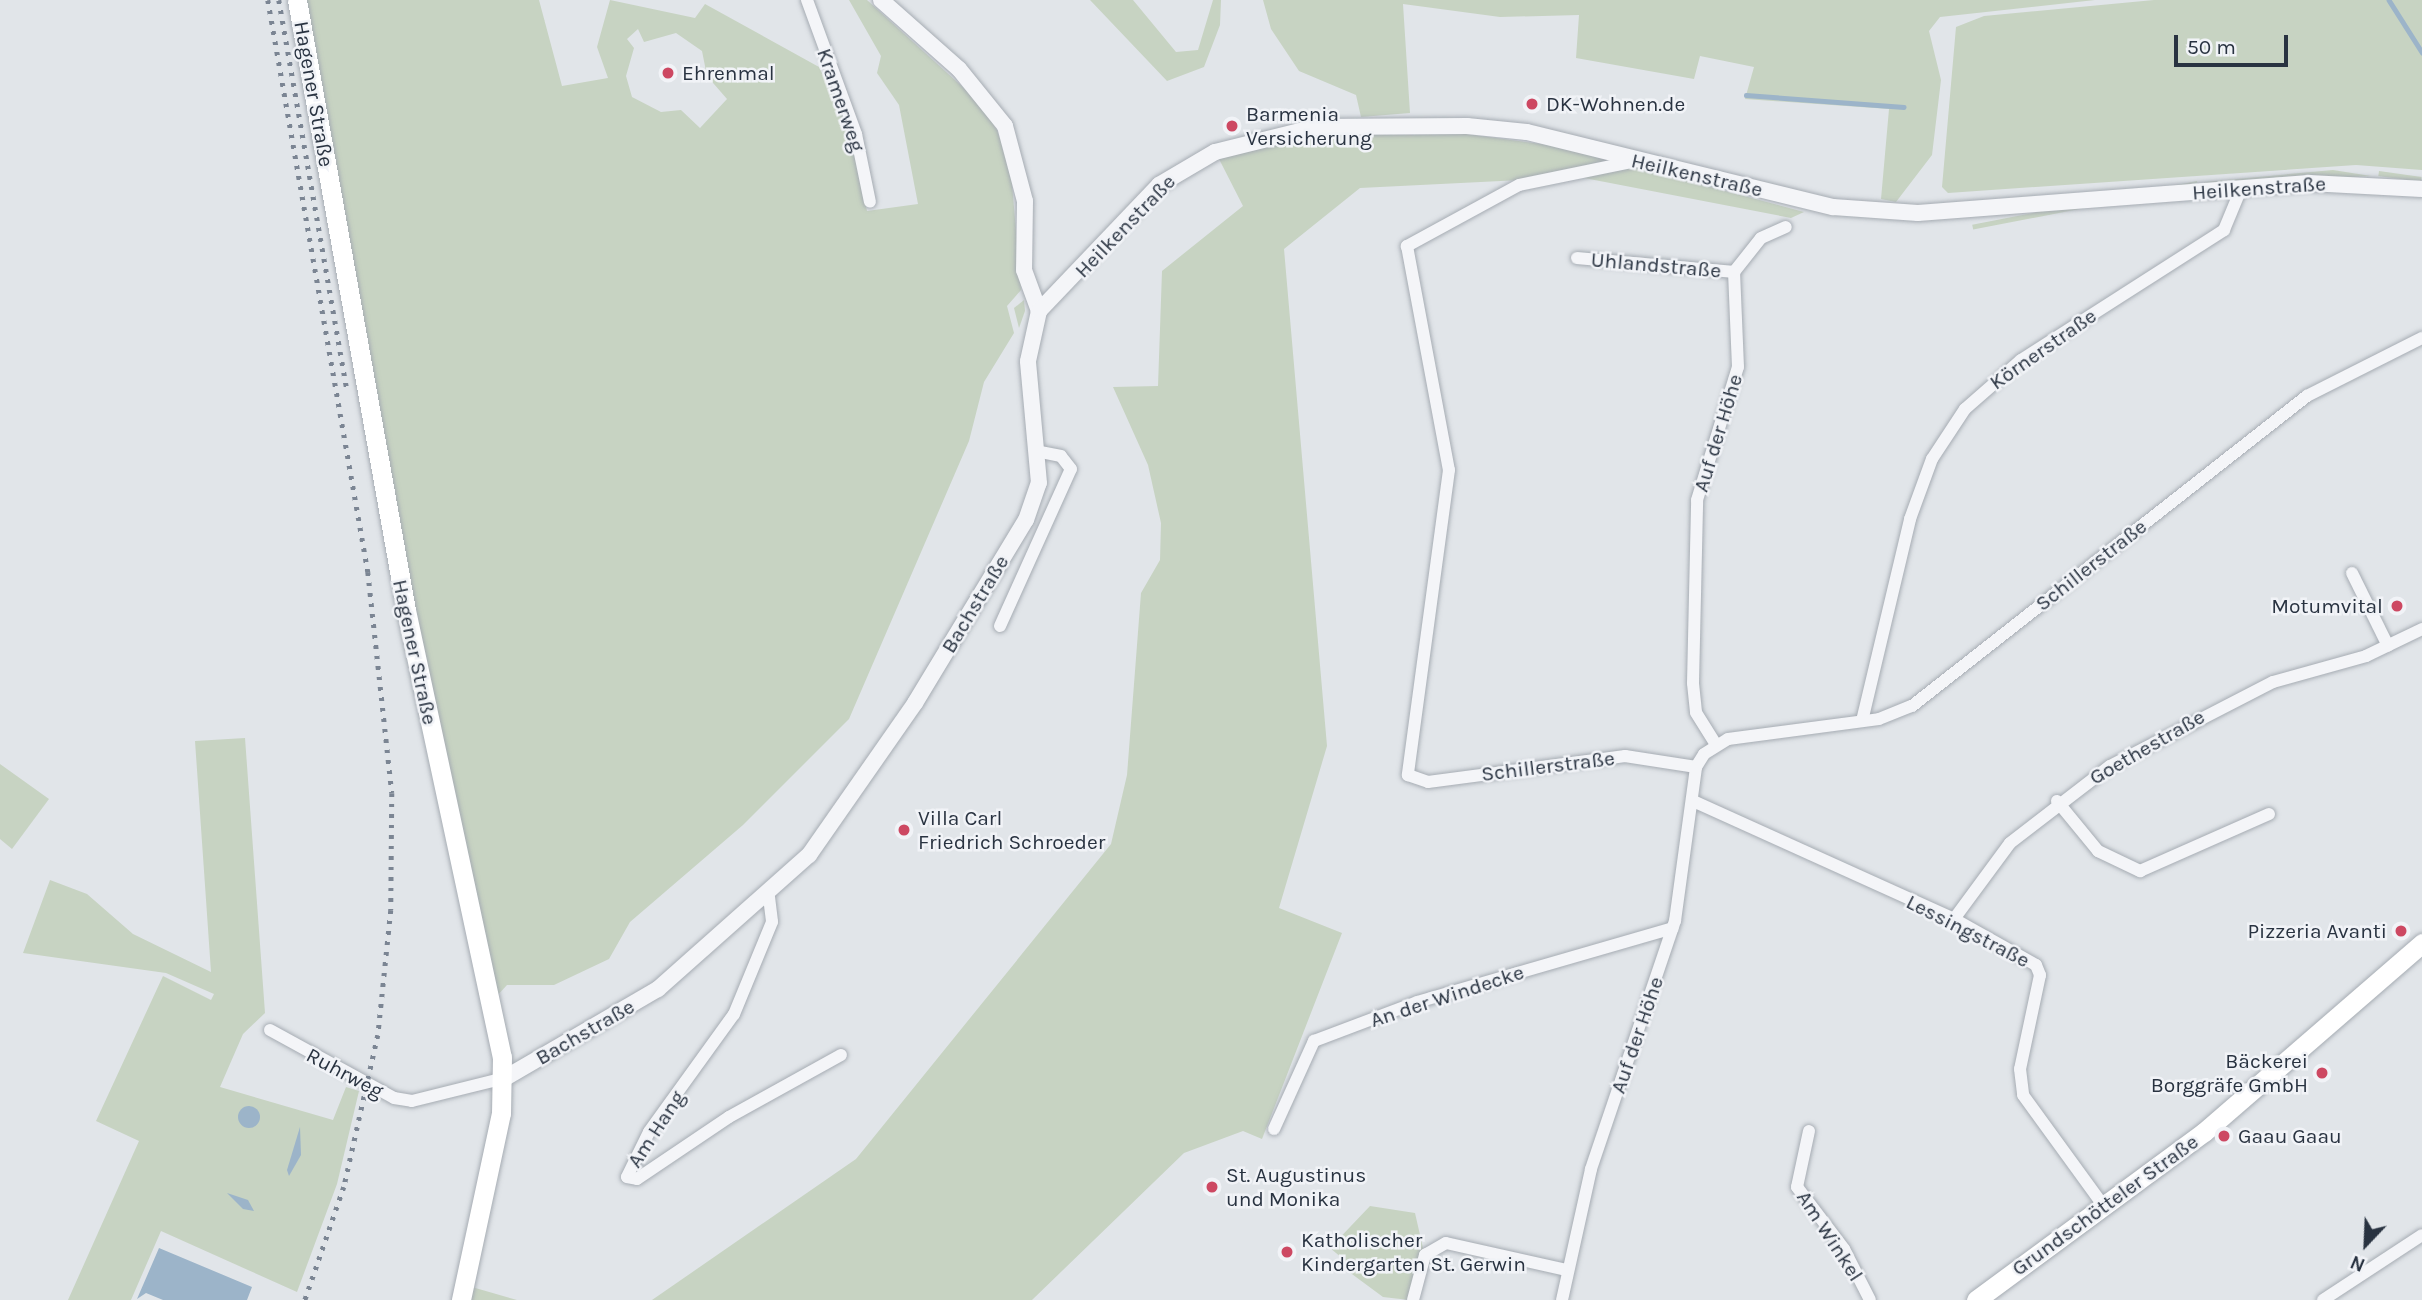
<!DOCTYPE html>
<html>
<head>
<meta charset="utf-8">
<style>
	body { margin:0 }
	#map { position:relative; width:2422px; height:1300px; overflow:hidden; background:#e1e5e9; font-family:Karla,sans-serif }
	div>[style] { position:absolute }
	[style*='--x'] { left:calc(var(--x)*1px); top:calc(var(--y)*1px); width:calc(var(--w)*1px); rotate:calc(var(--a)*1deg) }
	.green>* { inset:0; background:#c7d3c2; transform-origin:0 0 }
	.water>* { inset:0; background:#9cb4c9 }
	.round { border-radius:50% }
	.stream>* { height:4.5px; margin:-2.25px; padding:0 2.25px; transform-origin:2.25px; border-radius:2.25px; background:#9cb4c9 }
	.roads { filter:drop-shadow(0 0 2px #a6acb3) drop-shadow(0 0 2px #a6acb3) }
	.minor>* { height:12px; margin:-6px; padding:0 6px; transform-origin:6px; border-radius:6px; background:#f4f5f8 }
	.tertiary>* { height:16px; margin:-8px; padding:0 8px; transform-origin:8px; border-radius:8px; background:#f4f5f8 }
	.primary>* { height:19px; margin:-9.5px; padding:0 9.5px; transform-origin:9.5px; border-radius:9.5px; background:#fff }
	.rail>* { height:4.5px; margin-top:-2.25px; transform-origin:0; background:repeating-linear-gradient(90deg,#7b8593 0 3.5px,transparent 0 10.5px) }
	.dots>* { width:19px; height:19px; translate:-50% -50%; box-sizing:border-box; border:4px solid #f1f3f7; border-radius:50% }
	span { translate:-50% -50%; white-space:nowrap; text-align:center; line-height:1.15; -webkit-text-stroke:5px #f1f3f7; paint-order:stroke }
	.poi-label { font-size:21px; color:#293341 }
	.left { translate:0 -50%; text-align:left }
	.right { translate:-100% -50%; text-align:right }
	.street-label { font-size:21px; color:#293341 }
	.north { position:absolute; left:2331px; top:1209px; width:70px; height:70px; -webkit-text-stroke:5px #f1f3f7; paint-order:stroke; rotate:203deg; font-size:19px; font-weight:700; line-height:28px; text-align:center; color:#293341 }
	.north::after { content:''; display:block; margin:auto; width:24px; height:32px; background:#293341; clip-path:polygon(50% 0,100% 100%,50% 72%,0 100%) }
	.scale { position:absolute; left:2174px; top:35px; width:114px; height:32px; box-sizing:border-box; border:4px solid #293341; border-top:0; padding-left:9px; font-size:21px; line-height:24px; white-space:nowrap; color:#293341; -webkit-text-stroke:5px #f1f3f7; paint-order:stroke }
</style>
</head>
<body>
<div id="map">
	<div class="green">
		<div style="clip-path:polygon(evenodd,304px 0,539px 0,562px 86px,608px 78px,597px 47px,610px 0,695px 18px,705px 4px,819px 67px,851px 133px,867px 211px,918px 204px,899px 105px,877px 73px,881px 56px,849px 0,867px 0,978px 101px,997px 130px,1011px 172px,1021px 290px,1007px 306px,1014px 333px,984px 382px,969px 441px,849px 719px,743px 825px,630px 922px,609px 959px,554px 985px,507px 985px,495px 998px,411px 608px,304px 0,638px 29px,644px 42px,676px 33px,702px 51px,707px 76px,727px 99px,700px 128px,681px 110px,661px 112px,632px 97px,626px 76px,634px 48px,627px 39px,638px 29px)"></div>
		<div style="clip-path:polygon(1090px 0,1133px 0,1176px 52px,1198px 50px,1213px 0,1221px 0,1220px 25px,1204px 67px,1167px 81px)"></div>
		<div style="clip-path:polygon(1263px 0,2095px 0,1940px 17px,1929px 31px,1941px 80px,1932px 155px,1896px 202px,1881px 199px,1889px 109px,1745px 99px,1754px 67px,1700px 56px,1694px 79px,1576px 58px,1579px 15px,1500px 17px,1403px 4px,1410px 113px,1361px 117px,1356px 95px,1299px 71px,1271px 29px)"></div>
		<div style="clip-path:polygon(2154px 0,2422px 0,2422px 170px,2356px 165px,1948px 193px,1942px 187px,1956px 27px,1984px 16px)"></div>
		<div style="clip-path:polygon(1466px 134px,1556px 146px,1804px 212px,1791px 218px,1579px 177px,1360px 188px,1284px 249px,1327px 746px,1279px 908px,1342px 933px,1262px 1139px,1243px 1131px,1184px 1153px,1032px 1300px,652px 1300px,856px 1159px,1111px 844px,1127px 775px,1141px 593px,1160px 560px,1161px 523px,1148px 465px,1113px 387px,1158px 386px,1162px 271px,1243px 206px,1219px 159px,1314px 135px)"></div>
		<div style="clip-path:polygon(2333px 170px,2371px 176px,2204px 186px,2204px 182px)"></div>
		<div style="left:2379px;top:171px;width:43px;height:5px;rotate:8deg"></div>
		<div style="left:2197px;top:181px;width:5px;height:229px;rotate:79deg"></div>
		<div style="clip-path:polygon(1024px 300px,1025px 311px,1019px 328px,1014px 308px)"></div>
		<div style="clip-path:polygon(245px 738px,265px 1013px,243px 1034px,220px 1087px,333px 1120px,346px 1087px,359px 1091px,337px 1184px,297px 1292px,161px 1231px,131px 1300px,68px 1300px,139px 1141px,96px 1121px,163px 976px,211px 1000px,214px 994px,166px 973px,23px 953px,50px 880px,87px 894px,133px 934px,211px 972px,195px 741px)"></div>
		<div style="clip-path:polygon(0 764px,49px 799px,12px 849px,0 839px)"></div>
		<div style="clip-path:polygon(1370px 1206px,1415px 1213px,1423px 1248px,1409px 1300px,1383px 1297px,1337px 1263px,1342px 1258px,1330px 1248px)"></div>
		<div style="clip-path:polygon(465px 1285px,517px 1300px,461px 1300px)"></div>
	</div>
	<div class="water">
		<div class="round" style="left:238px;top:1106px;width:22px;height:22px"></div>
		<div style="clip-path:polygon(300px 1127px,301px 1155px,289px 1176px,287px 1170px)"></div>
		<div style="clip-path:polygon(227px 1193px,248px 1200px,254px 1211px,243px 1209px)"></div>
		<div style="clip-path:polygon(159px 1248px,252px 1287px,247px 1300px,163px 1300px,146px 1293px,137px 1299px)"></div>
	</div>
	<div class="stream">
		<div style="--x:2389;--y:0;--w:62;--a:57.6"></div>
		<div style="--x:1746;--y:95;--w:158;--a:4.3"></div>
	</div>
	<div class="roads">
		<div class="minor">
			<div style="--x:807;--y:0;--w:143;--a:69.9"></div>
			<div style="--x:856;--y:134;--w:69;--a:78.4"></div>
			<div style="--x:1636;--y:161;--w:119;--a:168.4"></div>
			<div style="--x:1519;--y:185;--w:128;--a:151.4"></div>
			<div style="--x:1407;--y:246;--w:228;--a:79.4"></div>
			<div style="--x:1449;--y:470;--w:308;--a:97.7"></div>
			<div style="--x:1408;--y:775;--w:21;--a:19"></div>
			<div style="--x:1428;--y:782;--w:199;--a:-7.5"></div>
			<div style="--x:1625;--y:756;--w:72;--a:8.8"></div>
			<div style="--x:1577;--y:258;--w:158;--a:5.1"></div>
			<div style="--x:2352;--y:573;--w:81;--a:63.7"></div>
			<div style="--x:1000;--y:626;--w:172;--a:-65.7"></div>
			<div style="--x:1071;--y:469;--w:16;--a:-128"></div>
			<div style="--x:1061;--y:456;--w:20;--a:-169"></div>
			<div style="--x:1862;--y:721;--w:208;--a:-76.6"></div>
			<div style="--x:1910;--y:519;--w:64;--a:-69.9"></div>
			<div style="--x:1932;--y:459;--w:60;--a:-56.6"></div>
			<div style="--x:1965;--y:409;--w:74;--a:-41.2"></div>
			<div style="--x:2021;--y:360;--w:241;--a:-32.6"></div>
			<div style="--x:2224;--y:230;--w:44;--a:-67.5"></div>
			<div style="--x:1715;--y:743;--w:36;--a:-122"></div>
			<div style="--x:1696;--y:712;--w:29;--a:-96"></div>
			<div style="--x:1693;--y:683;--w:183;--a:-88.7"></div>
			<div style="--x:1697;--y:500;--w:139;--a:-72.9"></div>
			<div style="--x:1738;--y:367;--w:95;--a:-92.4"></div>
			<div style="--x:1734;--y:272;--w:43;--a:-51.5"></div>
			<div style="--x:1761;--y:238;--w:27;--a:-24"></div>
			<div style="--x:1693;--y:801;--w:286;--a:24.3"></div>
			<div style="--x:1954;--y:919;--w:94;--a:29.3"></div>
			<div style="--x:2036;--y:965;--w:11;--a:68"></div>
			<div style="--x:2040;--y:975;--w:96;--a:102"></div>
			<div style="--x:2020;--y:1069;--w:26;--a:83"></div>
			<div style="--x:2023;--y:1095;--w:136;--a:54"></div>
			<div style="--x:2057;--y:801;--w:65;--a:50.6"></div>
			<div style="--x:2098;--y:851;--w:47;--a:25.5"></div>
			<div style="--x:2140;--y:871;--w:141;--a:-23.8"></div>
			<div style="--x:769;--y:897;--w:25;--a:83"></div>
			<div style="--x:772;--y:922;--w:100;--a:112.4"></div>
			<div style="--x:734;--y:1014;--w:145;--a:125.8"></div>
			<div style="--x:649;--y:1132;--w:50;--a:116.1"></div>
			<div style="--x:627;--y:1177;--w:10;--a:11"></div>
			<div style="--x:637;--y:1179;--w:111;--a:-34"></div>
			<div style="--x:729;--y:1117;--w:128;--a:-29"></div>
			<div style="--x:1954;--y:919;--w:94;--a:-53.6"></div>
			<div style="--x:2010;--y:843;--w:126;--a:-37.6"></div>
			<div style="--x:2110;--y:766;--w:183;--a:-27.3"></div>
			<div style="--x:2273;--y:682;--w:97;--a:-15.6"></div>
			<div style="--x:2366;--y:656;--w:62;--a:-25.7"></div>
			<div style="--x:270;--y:1030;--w:141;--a:28.7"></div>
			<div style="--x:394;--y:1098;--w:18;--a:9"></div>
			<div style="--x:412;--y:1101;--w:96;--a:-13.9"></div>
			<div style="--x:1274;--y:1129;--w:97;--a:-65.6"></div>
			<div style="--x:1314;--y:1041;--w:110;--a:-20.7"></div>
			<div style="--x:1417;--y:1002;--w:266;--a:-16.1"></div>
			<div style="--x:1809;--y:1131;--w:57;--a:102.1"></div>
			<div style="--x:1797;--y:1187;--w:78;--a:52.8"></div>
			<div style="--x:1844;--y:1249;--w:57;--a:63"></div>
			<div style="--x:1413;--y:1300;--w:47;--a:-75.1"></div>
			<div style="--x:1425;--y:1255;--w:24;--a:-30"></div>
			<div style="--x:1446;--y:1243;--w:124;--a:12.6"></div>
			<div style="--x:1562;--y:1300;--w:134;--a:-77.5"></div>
			<div style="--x:1591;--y:1169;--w:262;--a:-71.3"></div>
			<div style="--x:1675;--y:921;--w:155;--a:-82.2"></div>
			<div style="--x:1696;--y:767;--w:15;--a:-58"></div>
			<div style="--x:1704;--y:754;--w:28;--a:-32"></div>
			<div style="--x:1728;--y:739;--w:152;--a:-7.5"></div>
			<div style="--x:1879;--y:719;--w:35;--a:-22"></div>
			<div style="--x:1912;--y:706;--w:502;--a:-38.13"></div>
			<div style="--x:2307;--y:396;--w:129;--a:-26.8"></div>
			<div style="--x:2323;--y:1300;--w:118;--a:-33.3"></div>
		</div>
		<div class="tertiary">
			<div style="--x:881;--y:0;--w:104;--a:41.5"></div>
			<div style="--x:959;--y:69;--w:73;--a:51.1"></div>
			<div style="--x:1005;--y:126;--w:78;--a:75.1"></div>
			<div style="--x:1025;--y:201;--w:69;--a:90.8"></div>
			<div style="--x:1024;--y:270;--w:44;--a:69.9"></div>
			<div style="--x:505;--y:1078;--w:177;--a:-30.2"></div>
			<div style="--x:658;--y:989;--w:202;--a:-41.6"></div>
			<div style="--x:809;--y:855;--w:185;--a:-55.1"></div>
			<div style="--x:915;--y:703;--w:214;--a:-58.8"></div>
			<div style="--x:1026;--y:520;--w:39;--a:-71"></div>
			<div style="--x:1039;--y:483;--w:122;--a:-95.2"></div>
			<div style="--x:1028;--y:361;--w:51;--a:-77.6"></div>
			<div style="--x:1039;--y:311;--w:174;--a:-46.4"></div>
			<div style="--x:1159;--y:185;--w:65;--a:-30.5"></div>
			<div style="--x:1215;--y:152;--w:104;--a:-13.9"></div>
			<div style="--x:1316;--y:127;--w:151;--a:-0.4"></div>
			<div style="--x:1467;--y:126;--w:60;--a:5.7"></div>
			<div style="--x:1527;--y:132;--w:315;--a:13.8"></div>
			<div style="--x:1833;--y:207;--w:85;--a:4"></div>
			<div style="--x:1918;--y:213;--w:392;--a:-4.4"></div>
			<div style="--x:2309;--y:183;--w:113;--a:3"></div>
		</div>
		<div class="primary">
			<div style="--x:297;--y:0;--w:620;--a:79.87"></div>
			<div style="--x:406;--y:610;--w:457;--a:77.9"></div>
			<div style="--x:502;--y:1057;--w:56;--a:91"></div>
			<div style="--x:501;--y:1113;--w:191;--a:102.1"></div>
			<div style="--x:1976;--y:1300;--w:283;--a:-36.4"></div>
			<div style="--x:2204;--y:1132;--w:289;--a:-40.9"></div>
		</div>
	</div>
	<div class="rail">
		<div style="--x:268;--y:0;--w:581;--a:80.08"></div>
		<div style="--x:368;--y:572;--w:222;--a:83.8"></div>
		<div style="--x:392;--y:793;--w:117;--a:90.5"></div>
		<div style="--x:391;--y:910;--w:126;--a:95.9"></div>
		<div style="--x:378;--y:1035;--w:156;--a:102.6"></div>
		<div style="--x:344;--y:1187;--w:120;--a:109"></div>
		<div style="--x:279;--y:0;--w:397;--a:80.1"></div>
	</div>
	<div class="dots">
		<div style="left:668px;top:73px;background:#cd4862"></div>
		<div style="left:1532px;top:104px;background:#cd4862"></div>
		<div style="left:1232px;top:126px;background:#cd4862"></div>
		<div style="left:2397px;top:606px;background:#cd4862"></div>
		<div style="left:904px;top:830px;background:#cd4862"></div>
		<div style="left:2401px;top:931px;background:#cd4862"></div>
		<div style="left:2322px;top:1073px;background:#cd4862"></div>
		<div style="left:2224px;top:1136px;background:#cd4862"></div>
		<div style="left:1212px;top:1187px;background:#cd4862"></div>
		<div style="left:1287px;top:1252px;background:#cd4862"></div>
	</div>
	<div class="poi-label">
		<span class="left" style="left:682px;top:73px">Ehrenmal</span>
		<span class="left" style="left:1546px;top:104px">DK-Wohnen.de</span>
		<span class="left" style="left:1246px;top:126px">Barmenia<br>Versicherung</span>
		<span class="right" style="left:2383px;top:606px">Motumvital</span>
		<span class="left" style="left:918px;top:830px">Villa Carl<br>Friedrich Schroeder</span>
		<span class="right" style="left:2387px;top:931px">Pizzeria Avanti</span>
		<span class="right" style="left:2308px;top:1073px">Bäckerei<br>Borggräfe GmbH</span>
		<span class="left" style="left:2238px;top:1136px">Gaau Gaau</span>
		<span class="left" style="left:1226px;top:1187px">St. Augustinus<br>und Monika</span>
		<span class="left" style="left:1301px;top:1252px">Katholischer<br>Kindergarten St. Gerwin</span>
	</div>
	<div class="street-label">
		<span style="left:314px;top:94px;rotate:80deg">Hagener Straße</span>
		<span style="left:841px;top:100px;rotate:71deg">Kramerweg</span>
		<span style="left:1697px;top:175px;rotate:13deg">Heilkenstraße</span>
		<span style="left:2259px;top:188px;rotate:-4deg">Heilkenstraße</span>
		<span style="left:1125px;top:226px;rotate:-46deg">Heilkenstraße</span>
		<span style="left:1656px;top:265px;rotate:5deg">Uhlandstraße</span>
		<span style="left:2043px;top:349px;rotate:-35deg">Körnerstraße</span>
		<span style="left:1718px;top:433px;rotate:-73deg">Auf der Höhe</span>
		<span style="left:2091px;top:565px;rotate:-38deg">Schillerstraße</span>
		<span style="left:975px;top:604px;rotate:-59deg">Bachstraße</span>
		<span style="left:415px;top:652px;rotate:78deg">Hagener Straße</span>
		<span style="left:2147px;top:747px;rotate:-30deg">Goethestraße</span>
		<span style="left:1548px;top:766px;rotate:-7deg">Schillerstraße</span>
		<span style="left:1968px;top:931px;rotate:27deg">Lessingstraße</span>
		<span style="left:1447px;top:996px;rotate:-18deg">An der Windecke</span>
		<span style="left:585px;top:1032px;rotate:-30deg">Bachstraße</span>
		<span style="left:1637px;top:1035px;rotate:-71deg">Auf der Höhe</span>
		<span style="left:345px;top:1073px;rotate:28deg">Ruhrweg</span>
		<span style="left:656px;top:1129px;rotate:-57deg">Am Hang</span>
		<span style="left:2105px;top:1205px;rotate:-36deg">Grundschötteler Straße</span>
		<span style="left:1830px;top:1236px;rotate:57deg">Am Winkel</span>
	</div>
	<div class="north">N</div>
	<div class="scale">50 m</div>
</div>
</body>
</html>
